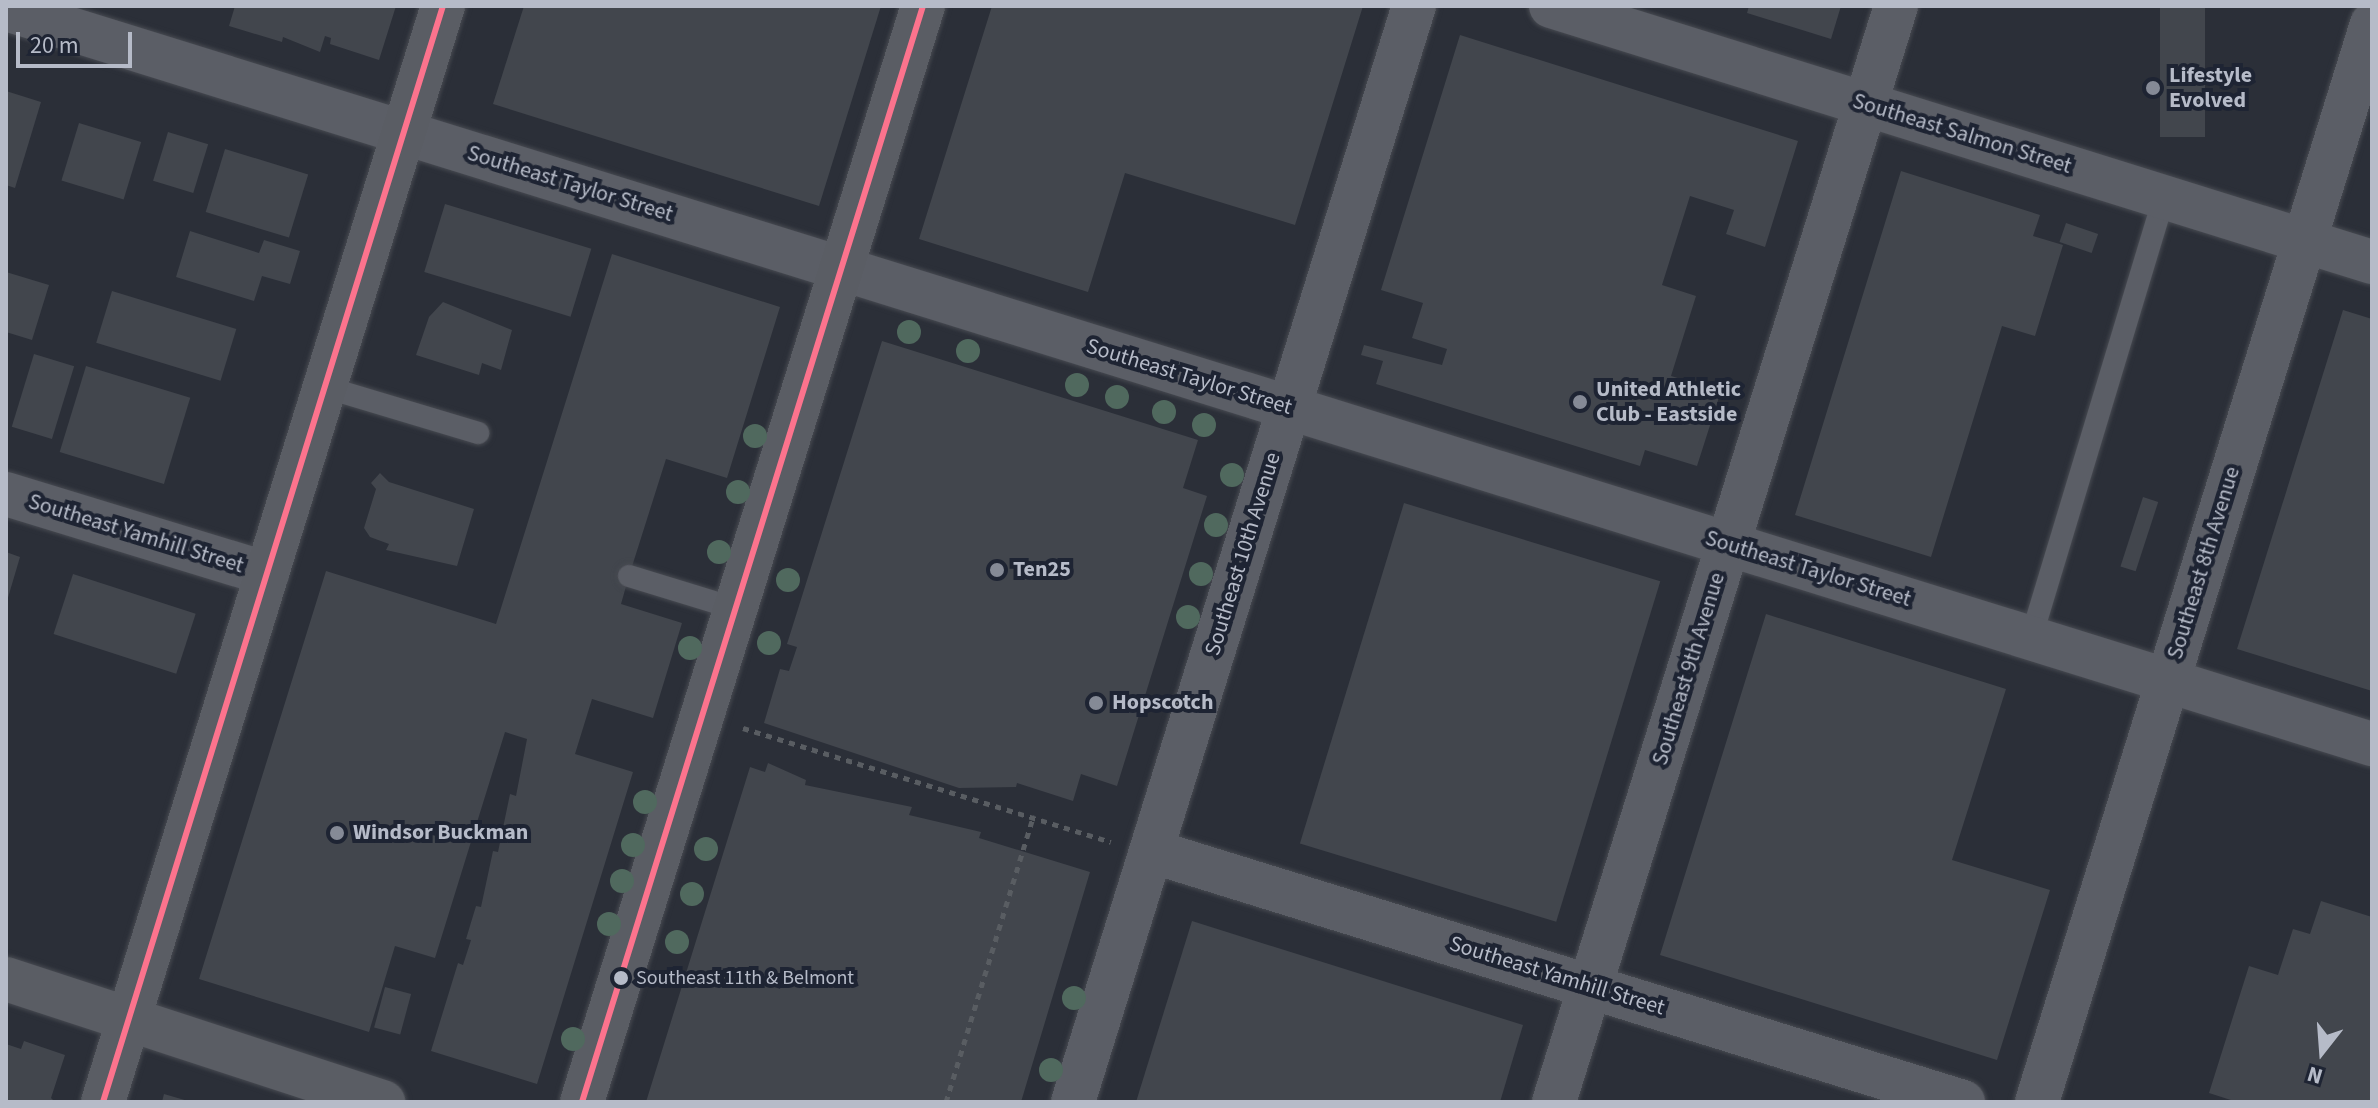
<!DOCTYPE html>
<html>
<head>
<meta charset="utf-8">
<style>
	body { margin:0 }
	#map { position:relative; width:2378px; height:1108px; overflow:hidden; background:#2b2f38; font-family:"Source Sans 3",sans-serif }
	div>[style] { position:absolute }
	[style*='--x'] { left:calc(var(--x)*1px); top:calc(var(--y)*1px); width:calc(var(--w)*1px); rotate:calc(var(--a)*1deg) }
	.building>* { inset:0; background:#42464d; transform-origin:0 0 }
	.path>* { height:5px; margin-top:-2.5px; transform-origin:0; background:repeating-linear-gradient(90deg,#595d62 0 6px,transparent 0 12px) }
	.roads { filter:drop-shadow(0 0 2px #474a51) drop-shadow(0 0 2px #474a51) }
	.service>* { height:22px; margin:-11px; padding:0 11px; transform-origin:11px; border-radius:11px; background:#5b5e66 }
	.minor>* { height:44px; margin:-22px; padding:0 22px; transform-origin:22px; border-radius:22px; background:#5b5e66 }
	.secondary>* { height:44px; margin:-22px; padding:0 22px; transform-origin:22px; border-radius:22px; background:#5a5d64 }
	.bus-1>* { height:6px; margin:-3px; padding:0 3px; transform-origin:3px; border-radius:3px; background:#fc738d }
	.trees>* { width:24px; height:24px; margin:-12px; border-radius:50%; background:#50695e }
	.dots>* { width:22px; height:22px; translate:-50% -50%; box-sizing:border-box; border:4px solid #1e2433; border-radius:50% }
	span { translate:-50% -50%; white-space:nowrap; text-align:center; line-height:1.15; -webkit-text-stroke:8px #1e2433; paint-order:stroke }
	.bus-label { font-size:20px; color:#b6bbc8 }
	.left { translate:0 -50%; text-align:left }
	.poi-label { font-size:22px; color:#b6bbc8; font-weight:700 }
	.street-label { font-size:22px; color:#b6bbc8 }
	.frame { position:absolute; inset:0; border:8px solid #b6bbc8; pointer-events:none }
	.north { position:absolute; left:2282px; top:1012px; width:80px; height:80px; -webkit-text-stroke:6px #1e2433; paint-order:stroke; rotate:197deg; font-size:22px; font-weight:700; line-height:32px; text-align:center; color:#b6bbc8 }
	.north::after { content:''; display:block; margin:auto; width:28px; height:36px; background:#b6bbc8; clip-path:polygon(50% 0,100% 100%,50% 72%,0 100%) }
	.scale { position:absolute; left:16px; top:32px; width:116px; height:36px; box-sizing:border-box; border:4px solid #b6bbc8; border-top:0; padding-left:10px; font-size:24px; line-height:28px; white-space:nowrap; color:#b6bbc8; -webkit-text-stroke:6px #1e2433; paint-order:stroke }
</style>
</head>
<body>
<div id="map">
	<div class="building">
		<div style="clip-path:polygon(235px 6px,396px 6px,379px 60px,330px 44px,331px 38px,325px 36px,320px 52px,283px 37px,282px 42px,229px 26px)"></div>
		<div style="clip-path:polygon(524px 6px,881px 6px,819px 206px,493px 104px)"></div>
		<div style="clip-path:polygon(992px 6px,1363px 6px,1295px 225px,1125px 173px,1088px 292px,919px 239px)"></div>
		<div style="clip-path:polygon(1749px 6px,1841px 6px,1831px 39px,1747px 13px)"></div>
		<div style="left:2160px;top:6px;width:45px;height:131px"></div>
		<div style="clip-path:polygon(1460px 35px,1798px 141px,1765px 247px,1726px 234px,1734px 210px,1690px 196px,1662px 285px,1696px 296px,1671px 376px,1721px 391px,1697px 466px,1645px 450px,1640px 466px,1376px 384px,1383px 361px,1361px 355px,1364px 345px,1442px 365px,1447px 349px,1412px 338px,1423px 303px,1381px 290px)"></div>
		<div style="clip-path:polygon(6px 91px,41px 102px,15px 188px,6px 185px)"></div>
		<div style="left:79px;top:123px;width:65px;height:60px;rotate:17deg"></div>
		<div style="left:168px;top:132px;width:42px;height:51px;rotate:17deg"></div>
		<div style="left:225px;top:149px;width:87px;height:66px;rotate:17deg"></div>
		<div style="clip-path:polygon(1901px 171px,2040px 215px,2033px 236px,2063px 245px,2035px 336px,2002px 326px,1931px 557px,1795px 515px)"></div>
		<div style="left:445px;top:204px;width:153px;height:71px;rotate:17deg"></div>
		<div style="left:2066px;top:223px;width:34px;height:20px;rotate:19deg"></div>
		<div style="clip-path:polygon(190px 231px,259px 253px,264px 240px,300px 251px,290px 284px,262px 276px,254px 301px,176px 277px)"></div>
		<div style="clip-path:polygon(612px 254px,780px 307px,727px 478px,666px 459px,629px 576px,621px 604px,682px 623px,653px 718px,592px 699px,575px 754px,633px 772px,537px 1084px,431px 1051px,458px 963px,463px 965px,471px 940px,466px 939px,476px 906px,481px 907px,493px 851px,498px 852px,510px 794px,516px 796px,527px 739px,505px 732px,435px 958px,395px 946px,369px 1032px,199px 979px,326px 571px,496px 624px)"></div>
		<div style="clip-path:polygon(6px 272px,49px 285px,32px 340px,6px 332px)"></div>
		<div style="left:112px;top:291px;width:130px;height:54px;rotate:17deg"></div>
		<div style="clip-path:polygon(443px 302px,512px 330px,501px 370px,482px 363px,479px 375px,416px 355px,429px 317px)"></div>
		<div style="clip-path:polygon(2343px 310px,2372px 319px,2372px 691px,2237px 649px)"></div>
		<div style="clip-path:polygon(882px 341px,1198px 440px,1183px 488px,1207px 496px,1117px 786px,1081px 774px,1073px 801px,1017px 783px,1016px 787px,959px 788px,764px 723px,780px 669px,789px 671px,797px 647px,787px 644px)"></div>
		<div style="left:34px;top:354px;width:42px;height:76px;rotate:17deg"></div>
		<div style="left:86px;top:366px;width:109px;height:90px;rotate:17deg"></div>
		<div style="clip-path:polygon(380px 473px,389px 482px,474px 509px,457px 566px,386px 550px,389px 544px,370px 537px,364px 528px,376px 489px,371px 483px)"></div>
		<div style="left:2143px;top:497px;width:16px;height:73px;rotate:18deg"></div>
		<div style="left:1404px;top:503px;width:268px;height:356px;rotate:17deg"></div>
		<div style="clip-path:polygon(6px 552px,20px 557px,7px 601px,6px 601px)"></div>
		<div style="left:73px;top:574px;width:129px;height:63px;rotate:18deg"></div>
		<div style="clip-path:polygon(1766px 614px,2006px 689px,1952px 860px,2050px 890px,1997px 1060px,1660px 955px)"></div>
		<div style="clip-path:polygon(768px 763px,806px 780px,805px 785px,912px 807px,909px 815px,981px 832px,979px 838px,1090px 872px,1021px 1102px,646px 1102px,750px 767px,765px 772px)"></div>
		<div style="clip-path:polygon(2321px 901px,2372px 917px,2372px 1102px,2237px 1102px,2209px 1093px,2249px 966px,2278px 975px,2293px 929px,2310px 934px)"></div>
		<div style="clip-path:polygon(1192px 921px,1523px 1025px,1500px 1102px,1136px 1102px)"></div>
		<div style="left:385px;top:987px;width:27px;height:42px;rotate:15deg"></div>
		<div style="clip-path:polygon(24px 1041px,65px 1055px,51px 1098px,55px 1102px,6px 1102px,6px 1044px,21px 1049px)"></div>
		<div style="clip-path:polygon(164px 1094px,188px 1101px,188px 1102px,162px 1102px)"></div>
	</div>
	<div class="path">
		<div style="--x:743;--y:728;--w:385;--a:17.2"></div>
		<div style="--x:946;--y:1102;--w:300;--a:-73"></div>
	</div>
	<div class="roads">
		<div class="service">
			<div style="--x:325;--y:387;--w:160;--a:16.7"></div>
			<div style="--x:629;--y:576;--w:113;--a:17"></div>
			<div style="--x:2031;--y:638;--w:461;--a:-73.2"></div>
		</div>
		<div class="minor">
			<div style="--x:1551;--y:6;--w:860;--a:17.32"></div>
			<div style="--x:6;--y:9;--w:2478;--a:17.26"></div>
			<div style="--x:6;--y:494;--w:273;--a:17"></div>
			<div style="--x:1151;--y:851;--w:850;--a:17.18"></div>
			<div style="--x:1073;--y:1102;--w:1148;--a:-72.72"></div>
			<div style="--x:1554;--y:1102;--w:1148;--a:-72.67"></div>
			<div style="--x:2037;--y:1102;--w:1129;--a:-72.74"></div>
		</div>
		<div class="secondary">
			<div style="--x:6;--y:979;--w:397;--a:18.1"></div>
			<div style="--x:103;--y:1102;--w:1148;--a:-72.77"></div>
			<div style="--x:582;--y:1102;--w:1148;--a:-72.72"></div>
		</div>
	</div>
	<div class="bus-1">
		<div style="--x:103;--y:1102;--w:1148;--a:-72.77"></div>
		<div style="--x:582;--y:1102;--w:1148;--a:-72.72"></div>
	</div>
	<div class="trees">
		<div style="left:909px;top:332px"></div>
		<div style="left:968px;top:351px"></div>
		<div style="left:1077px;top:385px"></div>
		<div style="left:1117px;top:397px"></div>
		<div style="left:1164px;top:412px"></div>
		<div style="left:1204px;top:425px"></div>
		<div style="left:755px;top:436px"></div>
		<div style="left:1232px;top:475px"></div>
		<div style="left:738px;top:492px"></div>
		<div style="left:1216px;top:525px"></div>
		<div style="left:719px;top:552px"></div>
		<div style="left:1201px;top:574px"></div>
		<div style="left:788px;top:580px"></div>
		<div style="left:1188px;top:617px"></div>
		<div style="left:769px;top:643px"></div>
		<div style="left:690px;top:648px"></div>
		<div style="left:645px;top:802px"></div>
		<div style="left:633px;top:845px"></div>
		<div style="left:706px;top:849px"></div>
		<div style="left:622px;top:881px"></div>
		<div style="left:692px;top:894px"></div>
		<div style="left:609px;top:924px"></div>
		<div style="left:677px;top:942px"></div>
		<div style="left:1074px;top:998px"></div>
		<div style="left:573px;top:1039px"></div>
		<div style="left:1051px;top:1070px"></div>
	</div>
	<div class="dots">
		<div style="left:2153px;top:88px;background:#858a96"></div>
		<div style="left:1580px;top:402px;background:#858a96"></div>
		<div style="left:997px;top:570px;background:#858a96"></div>
		<div style="left:1096px;top:703px;background:#858a96"></div>
		<div style="left:337px;top:833px;background:#858a96"></div>
		<div style="left:621px;top:978px;background:#b6bbc8"></div>
	</div>
	<div class="bus-label">
		<span class="left" style="left:636px;top:978px">Southeast 11th &amp; Belmont</span>
	</div>
	<div class="poi-label">
		<span class="left" style="left:2169px;top:88px">Lifestyle<br>Evolved</span>
		<span class="left" style="left:1596px;top:402px">United Athletic<br>Club - Eastside</span>
		<span class="left" style="left:1013px;top:570px">Ten25</span>
		<span class="left" style="left:1112px;top:703px">Hopscotch</span>
		<span class="left" style="left:353px;top:833px">Windsor Buckman</span>
	</div>
	<div class="street-label">
		<span style="left:1962px;top:134px;rotate:17deg">Southeast Salmon Street</span>
		<span style="left:570px;top:184px;rotate:17deg">Southeast Taylor Street</span>
		<span style="left:1189px;top:377px;rotate:17deg">Southeast Taylor Street</span>
		<span style="left:136px;top:534px;rotate:17deg">Southeast Yamhill Street</span>
		<span style="left:1243px;top:554px;rotate:-73deg">Southeast 10th Avenue</span>
		<span style="left:2204px;top:563px;rotate:-73deg">Southeast 8th Avenue</span>
		<span style="left:1808px;top:569px;rotate:17deg">Southeast Taylor Street</span>
		<span style="left:1689px;top:669px;rotate:-73deg">Southeast 9th Avenue</span>
		<span style="left:1557px;top:976px;rotate:17deg">Southeast Yamhill Street</span>
	</div>
	<div class="frame"></div>
	<div class="north">N</div>
	<div class="scale">20 m</div>
</div>
</body>
</html>
